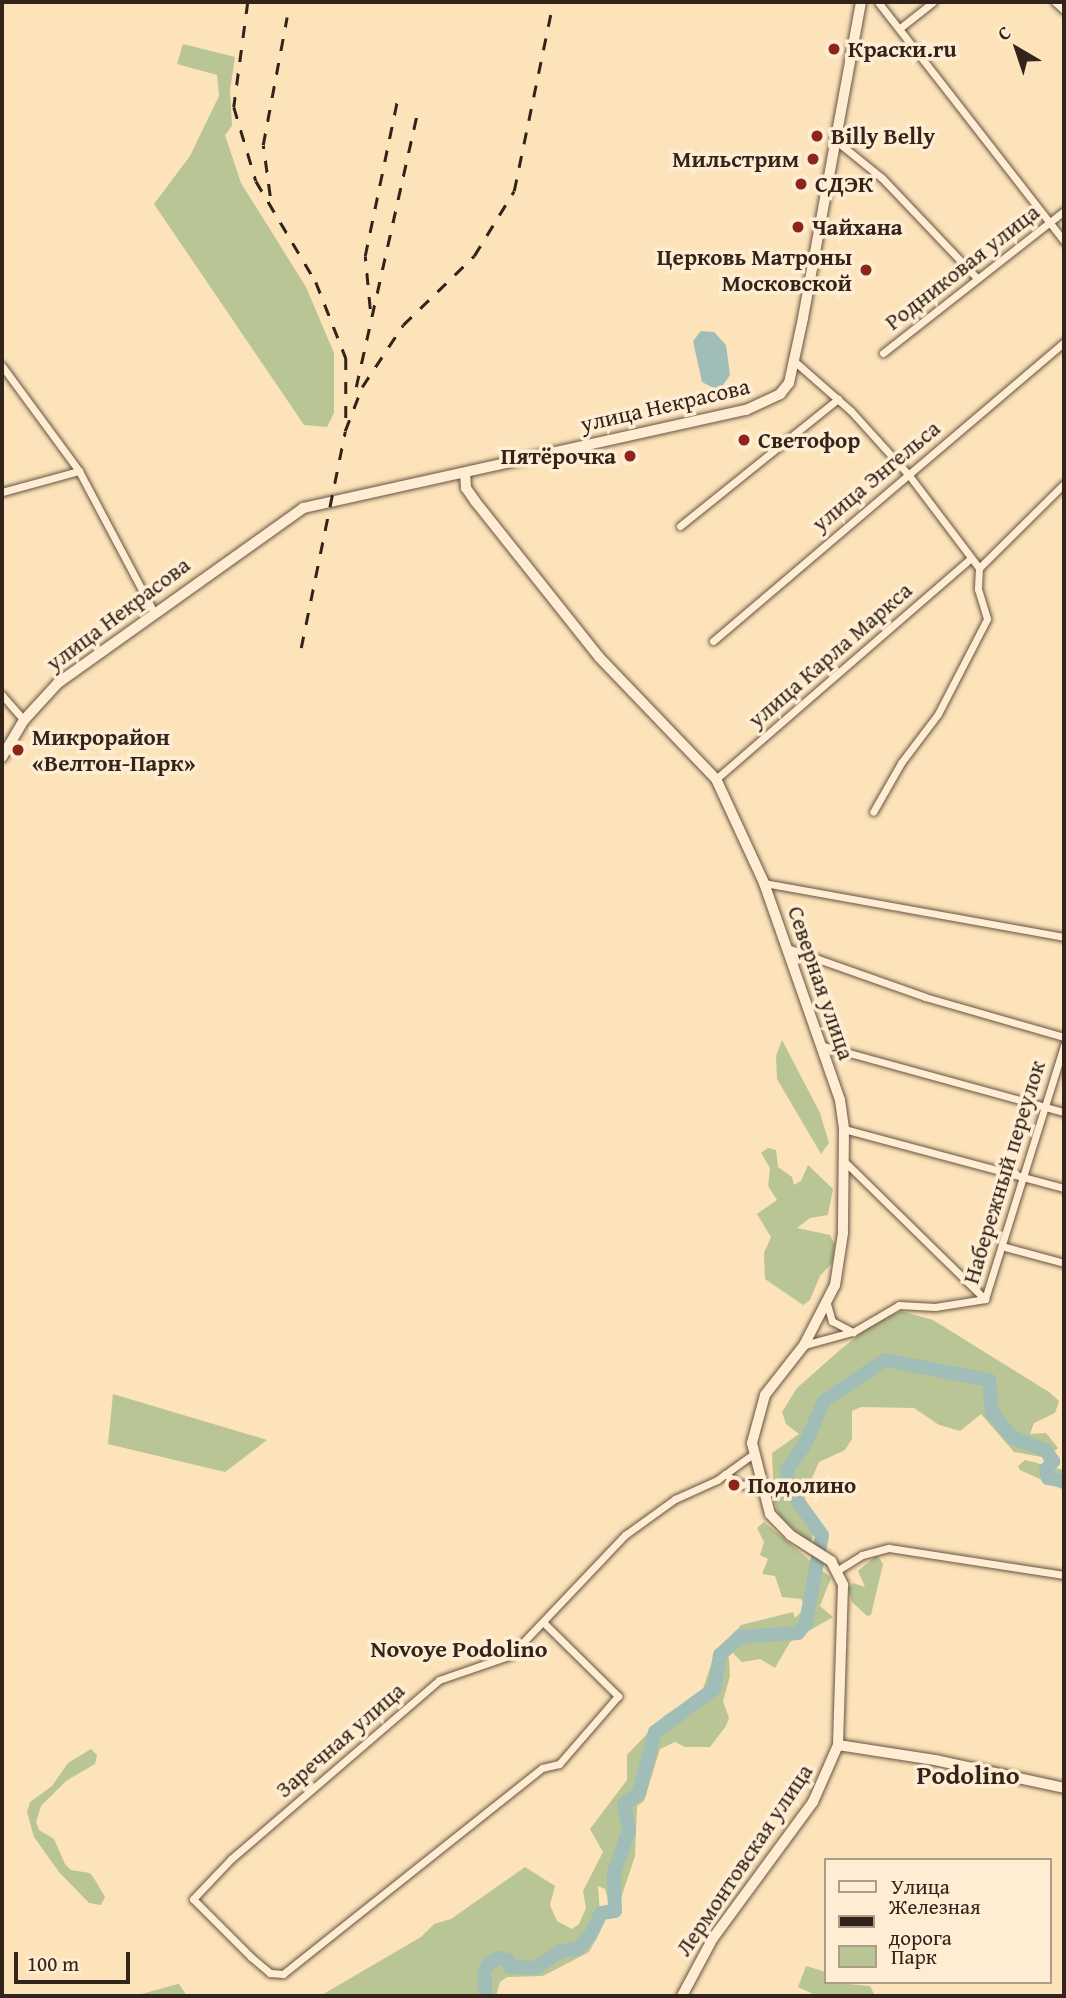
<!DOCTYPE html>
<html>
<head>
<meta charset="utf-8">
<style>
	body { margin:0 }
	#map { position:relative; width:1066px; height:1998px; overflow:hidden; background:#fde3ba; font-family:"Gentium Book Plus",serif }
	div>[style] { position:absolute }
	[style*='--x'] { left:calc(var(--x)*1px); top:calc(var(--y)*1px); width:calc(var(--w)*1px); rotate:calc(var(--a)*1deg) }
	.green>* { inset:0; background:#b9c595 }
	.water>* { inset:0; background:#a1bdb8 }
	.river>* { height:14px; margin:-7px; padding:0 7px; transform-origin:7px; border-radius:7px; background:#a1bdb8 }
	.roads { filter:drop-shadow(0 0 2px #655443) drop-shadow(0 0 2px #655443) }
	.street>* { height:7px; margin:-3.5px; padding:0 3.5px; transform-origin:3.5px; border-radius:3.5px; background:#feedd2 }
	.secondary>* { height:10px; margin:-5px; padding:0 5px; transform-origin:5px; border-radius:5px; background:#feedd2 }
	.rail>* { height:2.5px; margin-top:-1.25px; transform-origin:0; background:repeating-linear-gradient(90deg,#32241b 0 12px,transparent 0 24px) }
	.dots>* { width:19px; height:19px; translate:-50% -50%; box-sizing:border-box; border:4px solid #feedd2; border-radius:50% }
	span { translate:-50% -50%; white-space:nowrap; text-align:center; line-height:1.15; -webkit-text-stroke:7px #feedd2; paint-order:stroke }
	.poi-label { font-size:23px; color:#32241b; font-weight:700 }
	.left { translate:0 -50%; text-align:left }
	.right { translate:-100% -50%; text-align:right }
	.street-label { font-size:23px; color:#32241b }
	.neighbourhood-label { font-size:24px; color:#32241b; font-weight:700 }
	.quarter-label { font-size:26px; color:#32241b; font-weight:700 }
	.frame { position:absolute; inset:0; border:4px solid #32241b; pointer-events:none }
	.legend { position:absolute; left:824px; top:1858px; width:228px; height:126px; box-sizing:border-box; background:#feedd2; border:2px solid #ac9d89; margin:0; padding:9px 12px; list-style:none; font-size:21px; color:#32241b }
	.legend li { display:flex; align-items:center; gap:14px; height:35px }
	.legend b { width:35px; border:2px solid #ac9d89 }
	.north { position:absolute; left:982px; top:14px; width:70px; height:70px; -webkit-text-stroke:5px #feedd2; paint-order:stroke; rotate:321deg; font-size:19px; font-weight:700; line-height:28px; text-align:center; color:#32241b }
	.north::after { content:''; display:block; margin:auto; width:24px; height:32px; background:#32241b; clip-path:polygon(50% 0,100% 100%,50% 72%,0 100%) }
	.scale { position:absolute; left:14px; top:1952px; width:116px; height:32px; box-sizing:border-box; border:4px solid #32241b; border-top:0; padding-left:9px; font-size:21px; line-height:24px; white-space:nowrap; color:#32241b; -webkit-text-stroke:5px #feedd2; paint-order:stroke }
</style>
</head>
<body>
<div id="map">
	<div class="green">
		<div style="clip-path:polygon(183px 44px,235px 57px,230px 90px,232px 126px,225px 135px,241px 183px,306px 287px,334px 353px,334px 413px,327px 427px,304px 425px,154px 204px,190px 156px,219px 96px,217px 75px,177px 64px)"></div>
		<div style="clip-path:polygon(782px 1040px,820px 1113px,829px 1143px,821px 1154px,777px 1079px,776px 1056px)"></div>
		<div style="clip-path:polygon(768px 1148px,776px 1150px,778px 1167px,792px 1177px,794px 1185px,801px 1181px,808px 1165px,833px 1189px,828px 1215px,810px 1218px,797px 1228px,830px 1235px,835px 1245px,832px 1263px,820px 1276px,810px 1300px,803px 1305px,765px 1279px,764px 1253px,771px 1237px,757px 1214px,777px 1200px,768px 1186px,770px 1168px,761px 1153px)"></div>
		<div style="clip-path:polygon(901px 1311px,933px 1320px,1049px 1392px,1059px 1401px,1055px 1413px,1034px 1423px,1030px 1434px,1046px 1433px,1058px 1448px,1047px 1458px,1014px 1452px,981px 1414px,960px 1431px,939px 1425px,914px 1408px,861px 1407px,852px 1411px,852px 1439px,845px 1450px,819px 1462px,807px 1490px,804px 1502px,814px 1515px,815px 1530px,810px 1545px,779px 1515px,774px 1499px,772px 1453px,799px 1434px,786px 1424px,782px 1412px,797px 1388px,841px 1349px,873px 1324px)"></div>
		<div style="clip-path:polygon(113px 1394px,267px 1440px,225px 1472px,108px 1444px)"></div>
		<div style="clip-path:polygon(1025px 1460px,1064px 1470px,1064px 1490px,1020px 1470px,1018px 1466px)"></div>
		<div style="clip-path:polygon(764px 1522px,831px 1578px,820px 1606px,833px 1617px,790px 1642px,775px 1668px,760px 1659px,742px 1662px,731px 1651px,733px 1634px,741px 1625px,793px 1612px,795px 1618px,806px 1607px,801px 1599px,782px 1597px,775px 1576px,762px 1574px,768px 1559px,760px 1555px,764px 1542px,757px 1528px)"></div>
		<div style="clip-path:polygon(877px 1555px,883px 1564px,871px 1615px,867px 1616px,852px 1602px,848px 1589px,853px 1583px,865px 1587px,858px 1571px)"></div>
		<div style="clip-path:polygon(721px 1653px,729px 1658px,730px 1676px,723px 1701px,729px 1718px,726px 1726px,710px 1747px,685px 1747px,675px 1742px,660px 1749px,644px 1801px,637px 1806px,635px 1856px,619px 1904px,610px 1906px,605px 1889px,598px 1886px,601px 1929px,589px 1952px,543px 1976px,507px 1977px,500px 1982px,496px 1996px,320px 1996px,421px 1937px,434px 1924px,451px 1919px,525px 1867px,555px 1886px,550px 1905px,557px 1921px,572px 1929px,579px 1924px,586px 1908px,583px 1891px,603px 1852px,590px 1829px,627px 1780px,627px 1755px,664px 1716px,702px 1692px,713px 1659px)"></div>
		<div style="clip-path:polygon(91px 1749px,97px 1755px,95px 1764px,66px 1781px,41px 1806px,36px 1822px,39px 1830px,54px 1839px,65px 1864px,71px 1870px,90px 1873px,95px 1880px,105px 1897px,101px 1905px,89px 1903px,59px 1872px,34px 1837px,27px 1812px,30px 1802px,52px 1786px,68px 1763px)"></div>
		<div style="clip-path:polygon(806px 1966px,826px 1972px,826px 1982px,870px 1986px,875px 1996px,818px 1996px,802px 1989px,798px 1987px)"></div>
		<div style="clip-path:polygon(179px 1984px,187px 1996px,134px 1996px,178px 1984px)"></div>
	</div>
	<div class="water">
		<div style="clip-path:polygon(701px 331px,714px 332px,726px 345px,730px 375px,719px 391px,702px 382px,693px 341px)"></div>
	</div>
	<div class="river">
		<div style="--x:486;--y:1996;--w:23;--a:-95"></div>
		<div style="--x:484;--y:1973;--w:11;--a:-63"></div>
		<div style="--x:489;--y:1963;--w:11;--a:-27"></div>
		<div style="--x:499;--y:1958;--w:9;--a:13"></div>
		<div style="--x:508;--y:1960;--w:7;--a:74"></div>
		<div style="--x:510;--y:1967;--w:25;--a:2"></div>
		<div style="--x:535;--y:1968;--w:31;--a:-33"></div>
		<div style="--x:561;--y:1951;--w:16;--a:-7"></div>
		<div style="--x:577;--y:1949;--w:18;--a:-45"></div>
		<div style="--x:590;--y:1936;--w:25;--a:-64"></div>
		<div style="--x:601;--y:1913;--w:14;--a:-8"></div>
		<div style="--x:615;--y:1911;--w:38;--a:-92"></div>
		<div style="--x:614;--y:1873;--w:46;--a:-70.8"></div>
		<div style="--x:629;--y:1830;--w:26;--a:-101"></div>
		<div style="--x:624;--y:1804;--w:19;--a:-36"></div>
		<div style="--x:639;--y:1793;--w:63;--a:-75.3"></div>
		<div style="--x:655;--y:1732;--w:73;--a:-36.1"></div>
		<div style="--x:714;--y:1689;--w:35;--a:-80"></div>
		<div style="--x:720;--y:1655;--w:26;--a:-43"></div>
		<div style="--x:739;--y:1637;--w:59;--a:-3.9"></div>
		<div style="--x:798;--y:1633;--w:13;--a:-51"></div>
		<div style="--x:806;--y:1623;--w:89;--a:-79.7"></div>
		<div style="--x:822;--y:1535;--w:57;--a:-125.7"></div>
		<div style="--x:789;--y:1489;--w:19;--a:-96"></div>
		<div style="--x:787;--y:1470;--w:32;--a:-55"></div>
		<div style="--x:805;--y:1444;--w:47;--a:-66.2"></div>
		<div style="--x:824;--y:1401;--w:73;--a:-33.9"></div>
		<div style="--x:885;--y:1360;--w:106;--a:10.9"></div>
		<div style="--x:989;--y:1380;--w:33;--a:85"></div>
		<div style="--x:992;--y:1413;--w:31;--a:50"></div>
		<div style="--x:1012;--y:1437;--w:35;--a:22"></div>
		<div style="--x:1045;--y:1450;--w:14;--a:54"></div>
		<div style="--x:1053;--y:1461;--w:11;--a:128"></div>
		<div style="--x:1046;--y:1470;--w:8;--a:76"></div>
		<div style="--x:1048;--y:1478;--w:16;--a:11"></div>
	</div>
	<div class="roads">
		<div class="street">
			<div style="--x:878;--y:2;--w:303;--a:52.1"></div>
			<div style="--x:1055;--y:2;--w:12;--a:42"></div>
			<div style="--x:900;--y:28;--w:42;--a:-38.2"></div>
			<div style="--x:835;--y:140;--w:60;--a:39"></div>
			<div style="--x:882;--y:178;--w:138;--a:46.5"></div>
			<div style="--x:883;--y:353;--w:230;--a:-38.1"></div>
			<div style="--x:793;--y:360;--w:77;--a:41.3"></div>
			<div style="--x:851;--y:411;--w:85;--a:47.9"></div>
			<div style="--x:908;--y:474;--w:118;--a:52.9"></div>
			<div style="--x:979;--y:568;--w:21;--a:93"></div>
			<div style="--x:978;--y:589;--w:31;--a:73"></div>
			<div style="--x:987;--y:619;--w:107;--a:117.3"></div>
			<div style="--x:938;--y:714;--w:61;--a:127.1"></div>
			<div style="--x:901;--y:763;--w:56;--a:119.7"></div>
			<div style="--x:2;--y:366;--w:130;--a:53.7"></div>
			<div style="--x:79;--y:471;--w:158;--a:62.1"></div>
			<div style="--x:2;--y:492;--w:80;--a:-15.3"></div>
			<div style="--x:680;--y:526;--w:203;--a:-38.8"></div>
			<div style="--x:979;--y:568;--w:120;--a:-44.7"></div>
			<div style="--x:713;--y:641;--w:461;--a:-40.4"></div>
			<div style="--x:2;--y:695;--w:33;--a:49"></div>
			<div style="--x:716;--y:779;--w:335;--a:-40.9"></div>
			<div style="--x:764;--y:883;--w:305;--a:10.2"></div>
			<div style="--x:787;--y:948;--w:146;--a:19.5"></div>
			<div style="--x:925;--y:997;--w:145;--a:16.1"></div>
			<div style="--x:820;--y:1045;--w:253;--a:15.4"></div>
			<div style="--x:844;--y:1129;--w:228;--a:15"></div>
			<div style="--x:845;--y:1162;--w:196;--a:44.4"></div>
			<div style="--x:1005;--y:1247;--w:61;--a:15.2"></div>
			<div style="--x:827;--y:1304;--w:18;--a:74"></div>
			<div style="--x:832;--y:1321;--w:24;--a:28"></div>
			<div style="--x:853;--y:1332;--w:53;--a:-30.4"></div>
			<div style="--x:899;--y:1305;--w:36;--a:3"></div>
			<div style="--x:935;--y:1307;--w:51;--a:-9.1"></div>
			<div style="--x:985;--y:1299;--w:266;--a:-72.7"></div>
			<div style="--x:804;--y:1345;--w:50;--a:-15.2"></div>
			<div style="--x:725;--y:1474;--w:19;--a:35"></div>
			<div style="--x:741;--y:1485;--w:19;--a:-6"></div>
			<div style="--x:838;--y:1570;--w:28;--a:-32"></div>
			<div style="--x:862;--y:1555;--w:28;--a:-15"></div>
			<div style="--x:889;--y:1548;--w:177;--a:8.8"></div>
			<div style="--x:545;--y:1624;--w:103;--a:44.6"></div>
			<div style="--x:618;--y:1696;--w:90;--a:130.9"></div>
			<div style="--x:559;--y:1764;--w:17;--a:167"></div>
			<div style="--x:542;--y:1768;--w:331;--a:141.5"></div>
			<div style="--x:283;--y:1974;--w:13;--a:-176"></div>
			<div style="--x:270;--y:1973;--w:25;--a:-140"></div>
			<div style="--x:251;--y:1957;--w:82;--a:-135"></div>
			<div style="--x:193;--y:1899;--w:55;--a:-46.5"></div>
			<div style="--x:231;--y:1859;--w:274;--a:-40.7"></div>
			<div style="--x:439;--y:1680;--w:76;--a:-19.1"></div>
			<div style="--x:511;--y:1655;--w:166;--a:-46.5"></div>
			<div style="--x:625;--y:1535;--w:62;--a:-35.8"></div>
			<div style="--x:675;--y:1499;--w:46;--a:-24.3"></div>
			<div style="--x:717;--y:1480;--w:44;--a:-35.8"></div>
		</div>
		<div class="secondary">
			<div style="--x:465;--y:473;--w:15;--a:86"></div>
			<div style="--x:466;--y:488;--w:16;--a:55"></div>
			<div style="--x:475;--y:501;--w:199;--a:51.5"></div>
			<div style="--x:599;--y:657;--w:169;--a:46.2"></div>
			<div style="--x:716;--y:779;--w:115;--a:65.2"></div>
			<div style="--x:764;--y:883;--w:230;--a:70.7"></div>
			<div style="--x:840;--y:1100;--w:29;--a:82"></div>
			<div style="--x:844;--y:1129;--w:104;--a:90.6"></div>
			<div style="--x:843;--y:1233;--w:53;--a:98.7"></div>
			<div style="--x:835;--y:1285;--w:68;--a:117.3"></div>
			<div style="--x:804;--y:1345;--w:63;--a:128"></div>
			<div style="--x:765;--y:1395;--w:50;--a:105.2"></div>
			<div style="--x:752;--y:1443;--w:73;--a:75.8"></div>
			<div style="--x:770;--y:1514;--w:29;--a:46"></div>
			<div style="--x:790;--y:1535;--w:49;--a:32.4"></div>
			<div style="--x:831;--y:1561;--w:27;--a:63"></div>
			<div style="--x:843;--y:1585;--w:160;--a:91.8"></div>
			<div style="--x:838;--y:1745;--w:62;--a:113.7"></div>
			<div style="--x:813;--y:1802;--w:169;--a:126.3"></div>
			<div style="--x:713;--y:1938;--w:66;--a:118.1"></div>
			<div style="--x:2;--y:757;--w:43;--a:-59.3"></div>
			<div style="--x:24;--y:720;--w:50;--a:-47.4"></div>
			<div style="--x:58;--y:683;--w:301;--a:-35.5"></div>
			<div style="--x:303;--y:508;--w:454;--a:-12.5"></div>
			<div style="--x:746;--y:410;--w:38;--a:-25"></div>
			<div style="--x:780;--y:394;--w:14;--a:-51"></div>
			<div style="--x:789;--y:383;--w:66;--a:-77.8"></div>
			<div style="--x:803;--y:318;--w:321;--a:-79.6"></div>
			<div style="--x:838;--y:1745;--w:98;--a:8.8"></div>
			<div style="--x:935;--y:1760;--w:132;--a:12.2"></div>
		</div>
	</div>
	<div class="rail">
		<div style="--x:248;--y:2;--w:106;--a:97.6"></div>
		<div style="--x:234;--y:107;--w:77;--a:73.4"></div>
		<div style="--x:256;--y:181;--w:117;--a:59.3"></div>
		<div style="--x:316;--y:282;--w:82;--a:68.5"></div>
		<div style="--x:346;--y:358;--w:62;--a:90"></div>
		<div style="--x:270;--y:196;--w:51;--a:-97.8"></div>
		<div style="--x:263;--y:145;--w:130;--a:-79.4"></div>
		<div style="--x:370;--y:309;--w:53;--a:-95.4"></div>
		<div style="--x:365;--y:256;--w:167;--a:-78.3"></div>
		<div style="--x:356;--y:387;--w:284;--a:-77.4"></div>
		<div style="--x:301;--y:648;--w:221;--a:-78.5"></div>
		<div style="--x:345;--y:431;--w:47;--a:-68.9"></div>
		<div style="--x:362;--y:387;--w:74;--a:-56.5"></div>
		<div style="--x:403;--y:325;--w:99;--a:-44.2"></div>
		<div style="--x:474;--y:256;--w:76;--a:-58.4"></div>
		<div style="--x:514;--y:191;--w:193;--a:-78.3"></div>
	</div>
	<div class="dots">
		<div style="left:834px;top:49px;background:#8f2418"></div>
		<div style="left:817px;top:136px;background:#8f2418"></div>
		<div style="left:813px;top:159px;background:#8f2418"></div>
		<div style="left:801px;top:184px;background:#8f2418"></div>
		<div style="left:798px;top:227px;background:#8f2418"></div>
		<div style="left:866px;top:270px;background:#8f2418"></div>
		<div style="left:744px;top:440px;background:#8f2418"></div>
		<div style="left:630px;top:456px;background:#8f2418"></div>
		<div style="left:18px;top:750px;background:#8f2418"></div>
		<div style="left:734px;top:1485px;background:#8f2418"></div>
	</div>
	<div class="poi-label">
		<span class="left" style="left:848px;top:49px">Краски.ru</span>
		<span class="left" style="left:831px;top:136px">Billy Belly</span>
		<span class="right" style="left:799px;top:159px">Мильстрим</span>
		<span class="left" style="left:815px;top:184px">СДЭК</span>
		<span class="left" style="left:812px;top:227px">Чайхана</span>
		<span class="right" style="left:852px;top:270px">Церковь Матроны<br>Московской</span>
		<span class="left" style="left:758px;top:440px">Светофор</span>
		<span class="right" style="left:616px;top:456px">Пятёрочка</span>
		<span class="left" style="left:32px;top:750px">Микрорайон<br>«Велтон-Парк»</span>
		<span class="left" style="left:748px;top:1485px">Подолино</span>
	</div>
	<div class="street-label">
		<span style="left:962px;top:267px;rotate:-38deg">Родниковая улица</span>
		<span style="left:665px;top:405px;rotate:-13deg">улица Некрасова</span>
		<span style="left:876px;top:476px;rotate:-40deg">улица Энгельса</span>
		<span style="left:118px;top:614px;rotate:-37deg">улица Некрасова</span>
		<span style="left:830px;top:655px;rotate:-41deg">улица Карла Маркса</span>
		<span style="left:821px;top:983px;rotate:71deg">Северная улица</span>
		<span style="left:1004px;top:1172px;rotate:-73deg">Набережный переулок</span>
		<span style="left:340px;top:1740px;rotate:-41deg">Заречная улица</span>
		<span style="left:744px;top:1860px;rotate:-56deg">Лермонтовская улица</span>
	</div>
	<div class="neighbourhood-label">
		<span style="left:459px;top:1649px">Novoye Podolino</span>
	</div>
	<div class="quarter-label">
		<span style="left:968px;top:1775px">Podolino</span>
	</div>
	<div class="frame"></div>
	<ul class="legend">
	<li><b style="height:9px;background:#feedd2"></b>Улица</li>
	<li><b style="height:9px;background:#32241b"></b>Железная дорога</li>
	<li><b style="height:19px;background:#b9c595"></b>Парк</li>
	</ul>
	<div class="north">С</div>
	<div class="scale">100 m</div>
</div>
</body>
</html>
